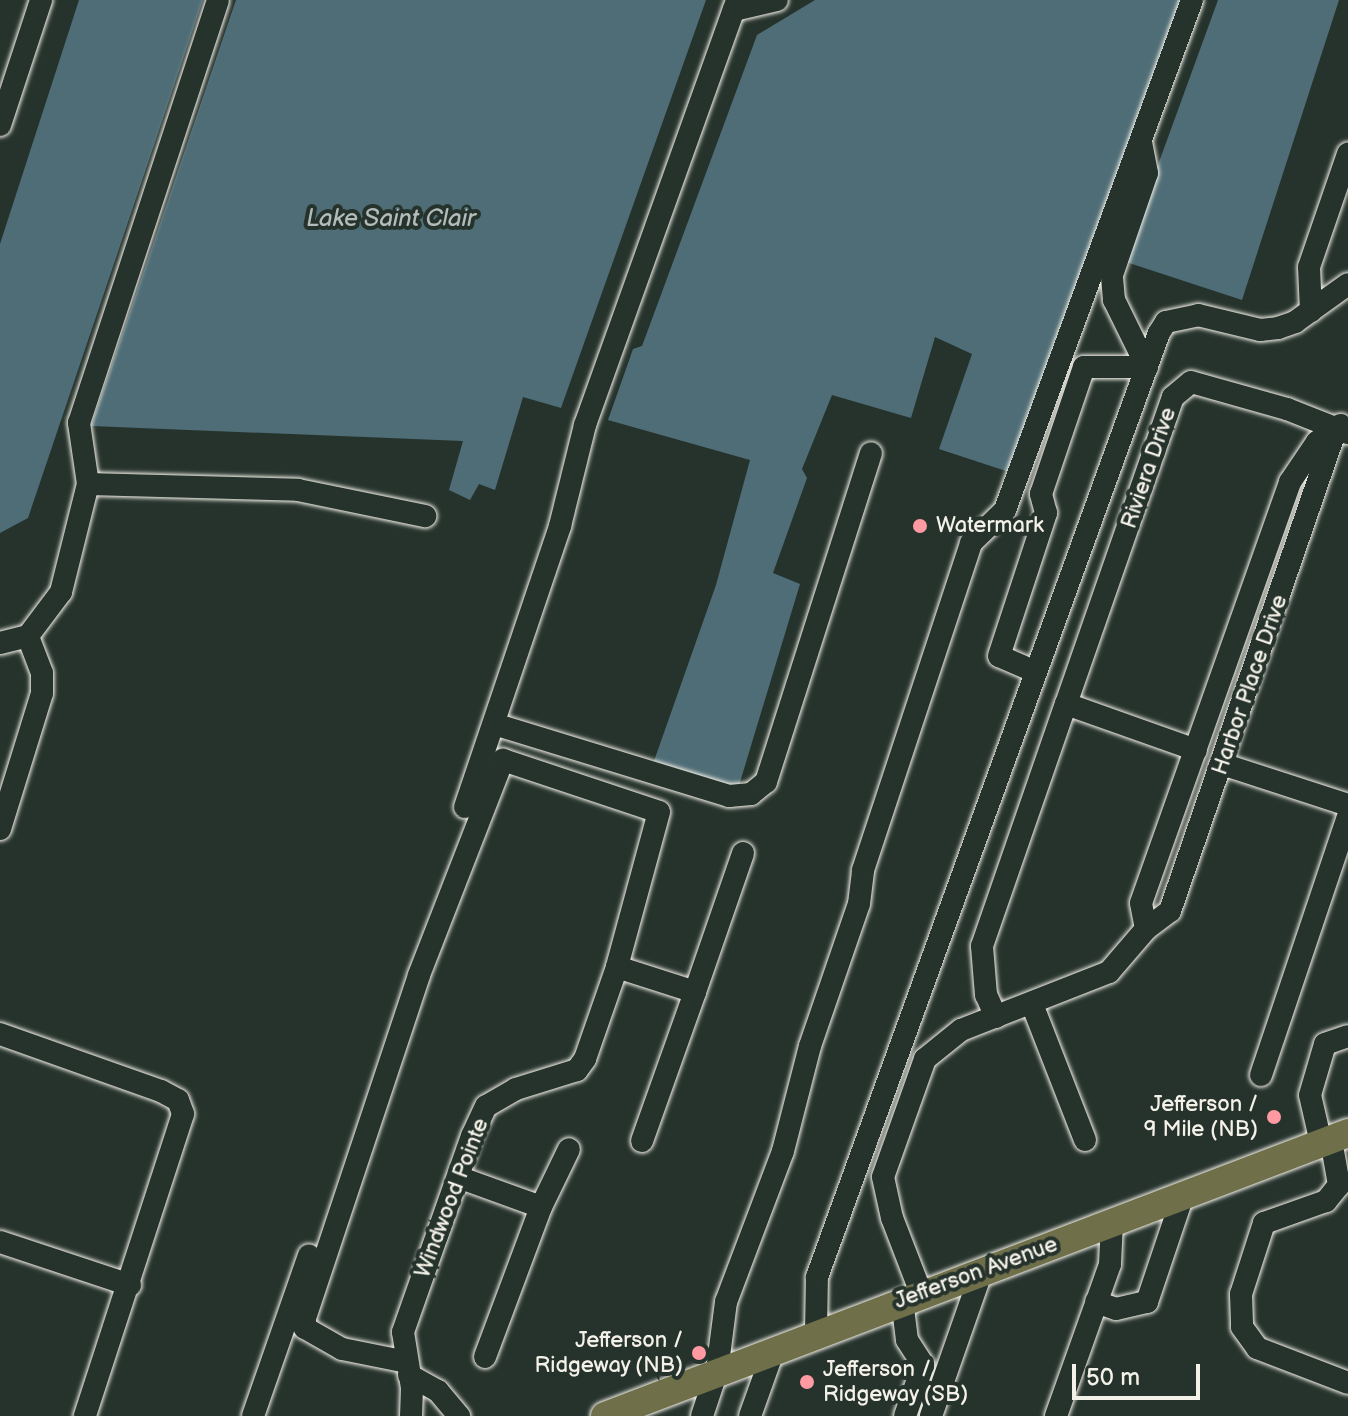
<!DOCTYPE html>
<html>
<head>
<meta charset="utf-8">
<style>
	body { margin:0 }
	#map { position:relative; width:1348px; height:1416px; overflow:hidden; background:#26332d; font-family:"Balsamiq Sans",sans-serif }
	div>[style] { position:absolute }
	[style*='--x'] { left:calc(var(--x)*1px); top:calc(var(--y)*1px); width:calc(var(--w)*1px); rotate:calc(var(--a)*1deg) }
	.water>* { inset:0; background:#4f6d76 }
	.roads { filter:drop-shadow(0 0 2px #f4f1e8) drop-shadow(0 0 2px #f4f1e8) }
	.minor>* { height:22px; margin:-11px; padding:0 11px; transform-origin:11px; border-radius:11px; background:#26332d }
	.major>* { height:28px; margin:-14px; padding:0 14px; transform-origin:14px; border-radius:14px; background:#6f704a }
	.dots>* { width:22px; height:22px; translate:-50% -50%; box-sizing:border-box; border:4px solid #26332d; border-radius:50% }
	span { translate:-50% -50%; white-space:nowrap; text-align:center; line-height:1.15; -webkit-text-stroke:8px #26332d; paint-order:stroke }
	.street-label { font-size:22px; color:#f4f1e8 }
	.poi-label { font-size:22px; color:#f4f1e8 }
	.left { translate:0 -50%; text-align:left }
	.right { translate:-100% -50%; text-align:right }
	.water-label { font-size:24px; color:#b2bcba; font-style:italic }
	.scale { position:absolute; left:1072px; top:1364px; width:128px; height:36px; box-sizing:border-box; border:4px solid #f4f1e8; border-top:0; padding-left:10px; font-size:24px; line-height:28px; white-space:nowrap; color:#f4f1e8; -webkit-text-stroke:6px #26332d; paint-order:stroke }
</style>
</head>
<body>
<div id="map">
	<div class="water">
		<div style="clip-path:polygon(79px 0,203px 0,28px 518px,0 533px,0 244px)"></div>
		<div style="clip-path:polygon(236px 0,706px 0,561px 408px,523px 397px,495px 490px,479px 484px,470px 500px,449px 490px,463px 441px,91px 426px)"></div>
		<div style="clip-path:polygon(815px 0,1184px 0,1012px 473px,939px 449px,972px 354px,935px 337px,911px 418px,832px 395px,802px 469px,807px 478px,773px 573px,800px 584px,737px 792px,654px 761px,716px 585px,750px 460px,608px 420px,633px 349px,642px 346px,757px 35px)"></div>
		<div style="clip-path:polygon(1218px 0,1339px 0,1242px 300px,1123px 261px)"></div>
	</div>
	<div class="roads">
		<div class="minor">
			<div style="--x:734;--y:10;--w:44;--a:-13.1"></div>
			<div style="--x:0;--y:125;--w:132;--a:-71.8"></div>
			<div style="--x:1311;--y:311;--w:44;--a:-92.6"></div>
			<div style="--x:1309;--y:267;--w:120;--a:-71"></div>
			<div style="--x:88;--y:484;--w:62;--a:-98.4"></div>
			<div style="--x:79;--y:423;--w:445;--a:-71.8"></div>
			<div style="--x:0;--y:643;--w:29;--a:-14"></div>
			<div style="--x:28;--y:636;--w:55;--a:-53.1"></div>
			<div style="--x:61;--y:592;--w:111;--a:-76"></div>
			<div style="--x:88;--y:484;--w:210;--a:1.6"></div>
			<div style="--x:298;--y:490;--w:130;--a:11.6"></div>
			<div style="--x:1036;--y:672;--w:40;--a:-156.6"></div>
			<div style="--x:999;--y:656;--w:151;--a:-71.8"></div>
			<div style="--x:1046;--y:513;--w:20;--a:-105"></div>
			<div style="--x:1041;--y:494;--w:134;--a:-71.3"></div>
			<div style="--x:1084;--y:367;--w:63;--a:0"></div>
			<div style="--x:1147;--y:367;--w:75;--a:-116.2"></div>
			<div style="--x:1114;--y:300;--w:25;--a:-95"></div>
			<div style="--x:1112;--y:275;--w:108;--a:-71.1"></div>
			<div style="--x:1147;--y:173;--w:32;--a:-101"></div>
			<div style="--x:494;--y:724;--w:246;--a:17"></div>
			<div style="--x:729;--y:796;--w:22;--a:-5"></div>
			<div style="--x:751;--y:794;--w:19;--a:-39"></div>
			<div style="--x:766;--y:782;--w:345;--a:-72.3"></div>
			<div style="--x:1196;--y:750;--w:138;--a:-160.5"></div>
			<div style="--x:1066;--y:704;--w:325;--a:-70.8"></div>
			<div style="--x:1173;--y:397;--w:23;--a:-40"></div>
			<div style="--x:1191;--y:382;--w:100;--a:15.7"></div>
			<div style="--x:1287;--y:409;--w:66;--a:21.5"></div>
			<div style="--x:1222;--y:764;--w:133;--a:18"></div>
			<div style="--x:465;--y:807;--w:297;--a:-71.3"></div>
			<div style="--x:560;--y:526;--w:104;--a:-76.1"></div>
			<div style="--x:585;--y:425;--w:451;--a:-70.3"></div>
			<div style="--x:0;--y:829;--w:142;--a:-72.8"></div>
			<div style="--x:42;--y:693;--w:20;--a:-90"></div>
			<div style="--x:42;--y:673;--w:40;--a:-111"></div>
			<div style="--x:1146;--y:929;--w:26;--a:-101"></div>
			<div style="--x:1141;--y:903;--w:447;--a:-70.5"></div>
			<div style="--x:1290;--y:482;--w:48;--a:-56"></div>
			<div style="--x:1317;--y:442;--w:29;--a:-36"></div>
			<div style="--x:617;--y:967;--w:82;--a:17.8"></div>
			<div style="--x:695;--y:992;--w:147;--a:-70.9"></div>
			<div style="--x:1032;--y:1004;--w:146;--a:68.7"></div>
			<div style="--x:996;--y:1017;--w:24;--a:-114"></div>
			<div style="--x:986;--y:995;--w:49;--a:-94.7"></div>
			<div style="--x:982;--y:946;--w:256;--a:-70.9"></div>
			<div style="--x:0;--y:1034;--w:171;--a:19.5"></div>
			<div style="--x:161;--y:1091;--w:19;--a:28"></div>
			<div style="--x:178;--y:1100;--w:15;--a:70"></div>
			<div style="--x:183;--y:1114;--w:318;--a:108"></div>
			<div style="--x:1261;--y:1075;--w:272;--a:-71.4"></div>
			<div style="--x:1331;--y:1140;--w:46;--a:79.9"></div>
			<div style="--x:1339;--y:1185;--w:21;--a:129"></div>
			<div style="--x:1326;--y:1201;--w:66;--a:160.5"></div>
			<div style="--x:1264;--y:1223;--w:75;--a:107.9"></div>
			<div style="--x:1241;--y:1294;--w:33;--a:88"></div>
			<div style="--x:1242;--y:1327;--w:26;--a:54"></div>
			<div style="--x:1257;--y:1348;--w:97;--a:21"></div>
			<div style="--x:642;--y:1141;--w:158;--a:-70.4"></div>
			<div style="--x:1321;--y:1143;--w:49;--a:-102.9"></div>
			<div style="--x:1310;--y:1095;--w:53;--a:-73.6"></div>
			<div style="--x:1325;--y:1044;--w:24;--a:-19"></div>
			<div style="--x:458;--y:1177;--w:88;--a:19.9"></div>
			<div style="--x:541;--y:1207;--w:160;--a:110.5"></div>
			<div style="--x:541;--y:1207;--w:64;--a:-64.2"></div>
			<div style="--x:0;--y:1242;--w:137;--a:18.3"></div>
			<div style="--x:921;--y:1293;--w:80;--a:-111.1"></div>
			<div style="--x:892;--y:1218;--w:42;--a:-102.4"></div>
			<div style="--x:883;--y:1177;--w:125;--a:-70.4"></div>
			<div style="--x:925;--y:1059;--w:46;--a:-38.9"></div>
			<div style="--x:961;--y:1030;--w:159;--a:-21.4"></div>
			<div style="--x:1109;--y:972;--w:57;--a:-49.3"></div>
			<div style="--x:1146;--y:929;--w:30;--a:-37"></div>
			<div style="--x:1170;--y:911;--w:510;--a:-71"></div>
			<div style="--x:902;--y:1300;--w:40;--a:82.9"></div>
			<div style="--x:907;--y:1340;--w:30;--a:57"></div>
			<div style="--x:923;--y:1365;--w:54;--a:109.4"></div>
			<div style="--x:1096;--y:1302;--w:21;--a:19"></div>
			<div style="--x:1116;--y:1309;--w:32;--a:-13"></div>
			<div style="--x:1147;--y:1302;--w:113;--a:-71.4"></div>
			<div style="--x:816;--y:1332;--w:55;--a:-89"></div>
			<div style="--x:817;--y:1277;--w:1004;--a:-70.09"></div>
			<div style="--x:1159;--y:333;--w:13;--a:-58"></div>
			<div style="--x:1166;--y:322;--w:33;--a:-12"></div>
			<div style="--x:1198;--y:315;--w:64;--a:13.6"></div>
			<div style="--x:1260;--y:330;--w:18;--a:-6"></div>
			<div style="--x:1278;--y:328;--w:18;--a:-19"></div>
			<div style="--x:1295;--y:322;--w:65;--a:-35.6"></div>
			<div style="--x:407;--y:1362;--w:66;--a:-168.7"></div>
			<div style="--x:342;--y:1349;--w:43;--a:-150.4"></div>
			<div style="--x:305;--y:1328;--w:10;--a:-90"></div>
			<div style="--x:305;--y:1318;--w:361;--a:-71.6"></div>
			<div style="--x:419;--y:975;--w:231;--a:-68.7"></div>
			<div style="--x:503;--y:760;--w:164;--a:18.4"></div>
			<div style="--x:659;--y:812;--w:161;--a:105.2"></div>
			<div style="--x:617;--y:967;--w:97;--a:109.2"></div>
			<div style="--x:585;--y:1059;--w:14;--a:126"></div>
			<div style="--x:577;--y:1070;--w:64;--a:162.7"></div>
			<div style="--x:516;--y:1089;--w:34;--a:150"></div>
			<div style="--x:486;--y:1106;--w:33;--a:115"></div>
			<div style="--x:472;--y:1136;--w:208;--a:109.4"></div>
			<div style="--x:403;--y:1332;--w:57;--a:80.9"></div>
			<div style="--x:412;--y:1388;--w:28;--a:92"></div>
			<div style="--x:409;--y:1375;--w:33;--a:29"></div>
			<div style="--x:438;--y:1391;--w:33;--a:50"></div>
			<div style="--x:253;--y:1416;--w:170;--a:-70.8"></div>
			<div style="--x:702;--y:1416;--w:47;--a:-71.6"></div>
			<div style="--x:717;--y:1371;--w:70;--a:-82.6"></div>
			<div style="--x:726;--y:1302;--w:161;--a:-69.3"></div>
			<div style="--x:783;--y:1151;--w:108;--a:-75.6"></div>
			<div style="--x:810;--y:1046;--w:150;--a:-71"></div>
			<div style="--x:859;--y:904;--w:34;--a:-83"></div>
			<div style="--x:863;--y:870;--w:344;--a:-71.7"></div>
			<div style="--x:971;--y:543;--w:47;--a:-44.1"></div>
			<div style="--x:1005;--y:510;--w:543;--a:-69.86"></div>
			<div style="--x:750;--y:1416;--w:71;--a:-70.3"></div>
			<div style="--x:931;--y:1416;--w:155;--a:-70.7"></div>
			<div style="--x:1056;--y:1416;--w:161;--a:-70.4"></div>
			<div style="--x:1110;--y:1264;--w:42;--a:-87.3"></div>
		</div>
		<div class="major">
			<div style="--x:605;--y:1416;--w:795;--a:-20.85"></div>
		</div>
	</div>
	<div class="dots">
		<div style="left:920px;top:526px;background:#ff9aa2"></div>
		<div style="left:1274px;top:1117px;background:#ff9aa2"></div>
		<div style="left:699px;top:1353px;background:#ff9aa2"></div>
		<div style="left:807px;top:1382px;background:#ff9aa2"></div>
	</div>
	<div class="street-label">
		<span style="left:1149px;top:468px;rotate:-71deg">Riviera Drive</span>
		<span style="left:1250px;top:685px;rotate:-71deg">Harbor Place Drive</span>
		<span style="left:452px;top:1198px;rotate:-69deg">Windwood Pointe</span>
		<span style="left:976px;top:1273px;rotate:-20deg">Jefferson Avenue</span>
	</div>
	<div class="poi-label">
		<span class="left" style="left:936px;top:526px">Watermark</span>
		<span class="right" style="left:1258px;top:1117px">Jefferson /<br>9 Mile (NB)</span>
		<span class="right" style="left:683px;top:1353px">Jefferson /<br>Ridgeway (NB)</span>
		<span class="left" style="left:823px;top:1382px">Jefferson /<br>Ridgeway (SB)</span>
	</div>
	<div class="water-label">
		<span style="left:391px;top:219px">Lake Saint Clair</span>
	</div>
	<div class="scale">50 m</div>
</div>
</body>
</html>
